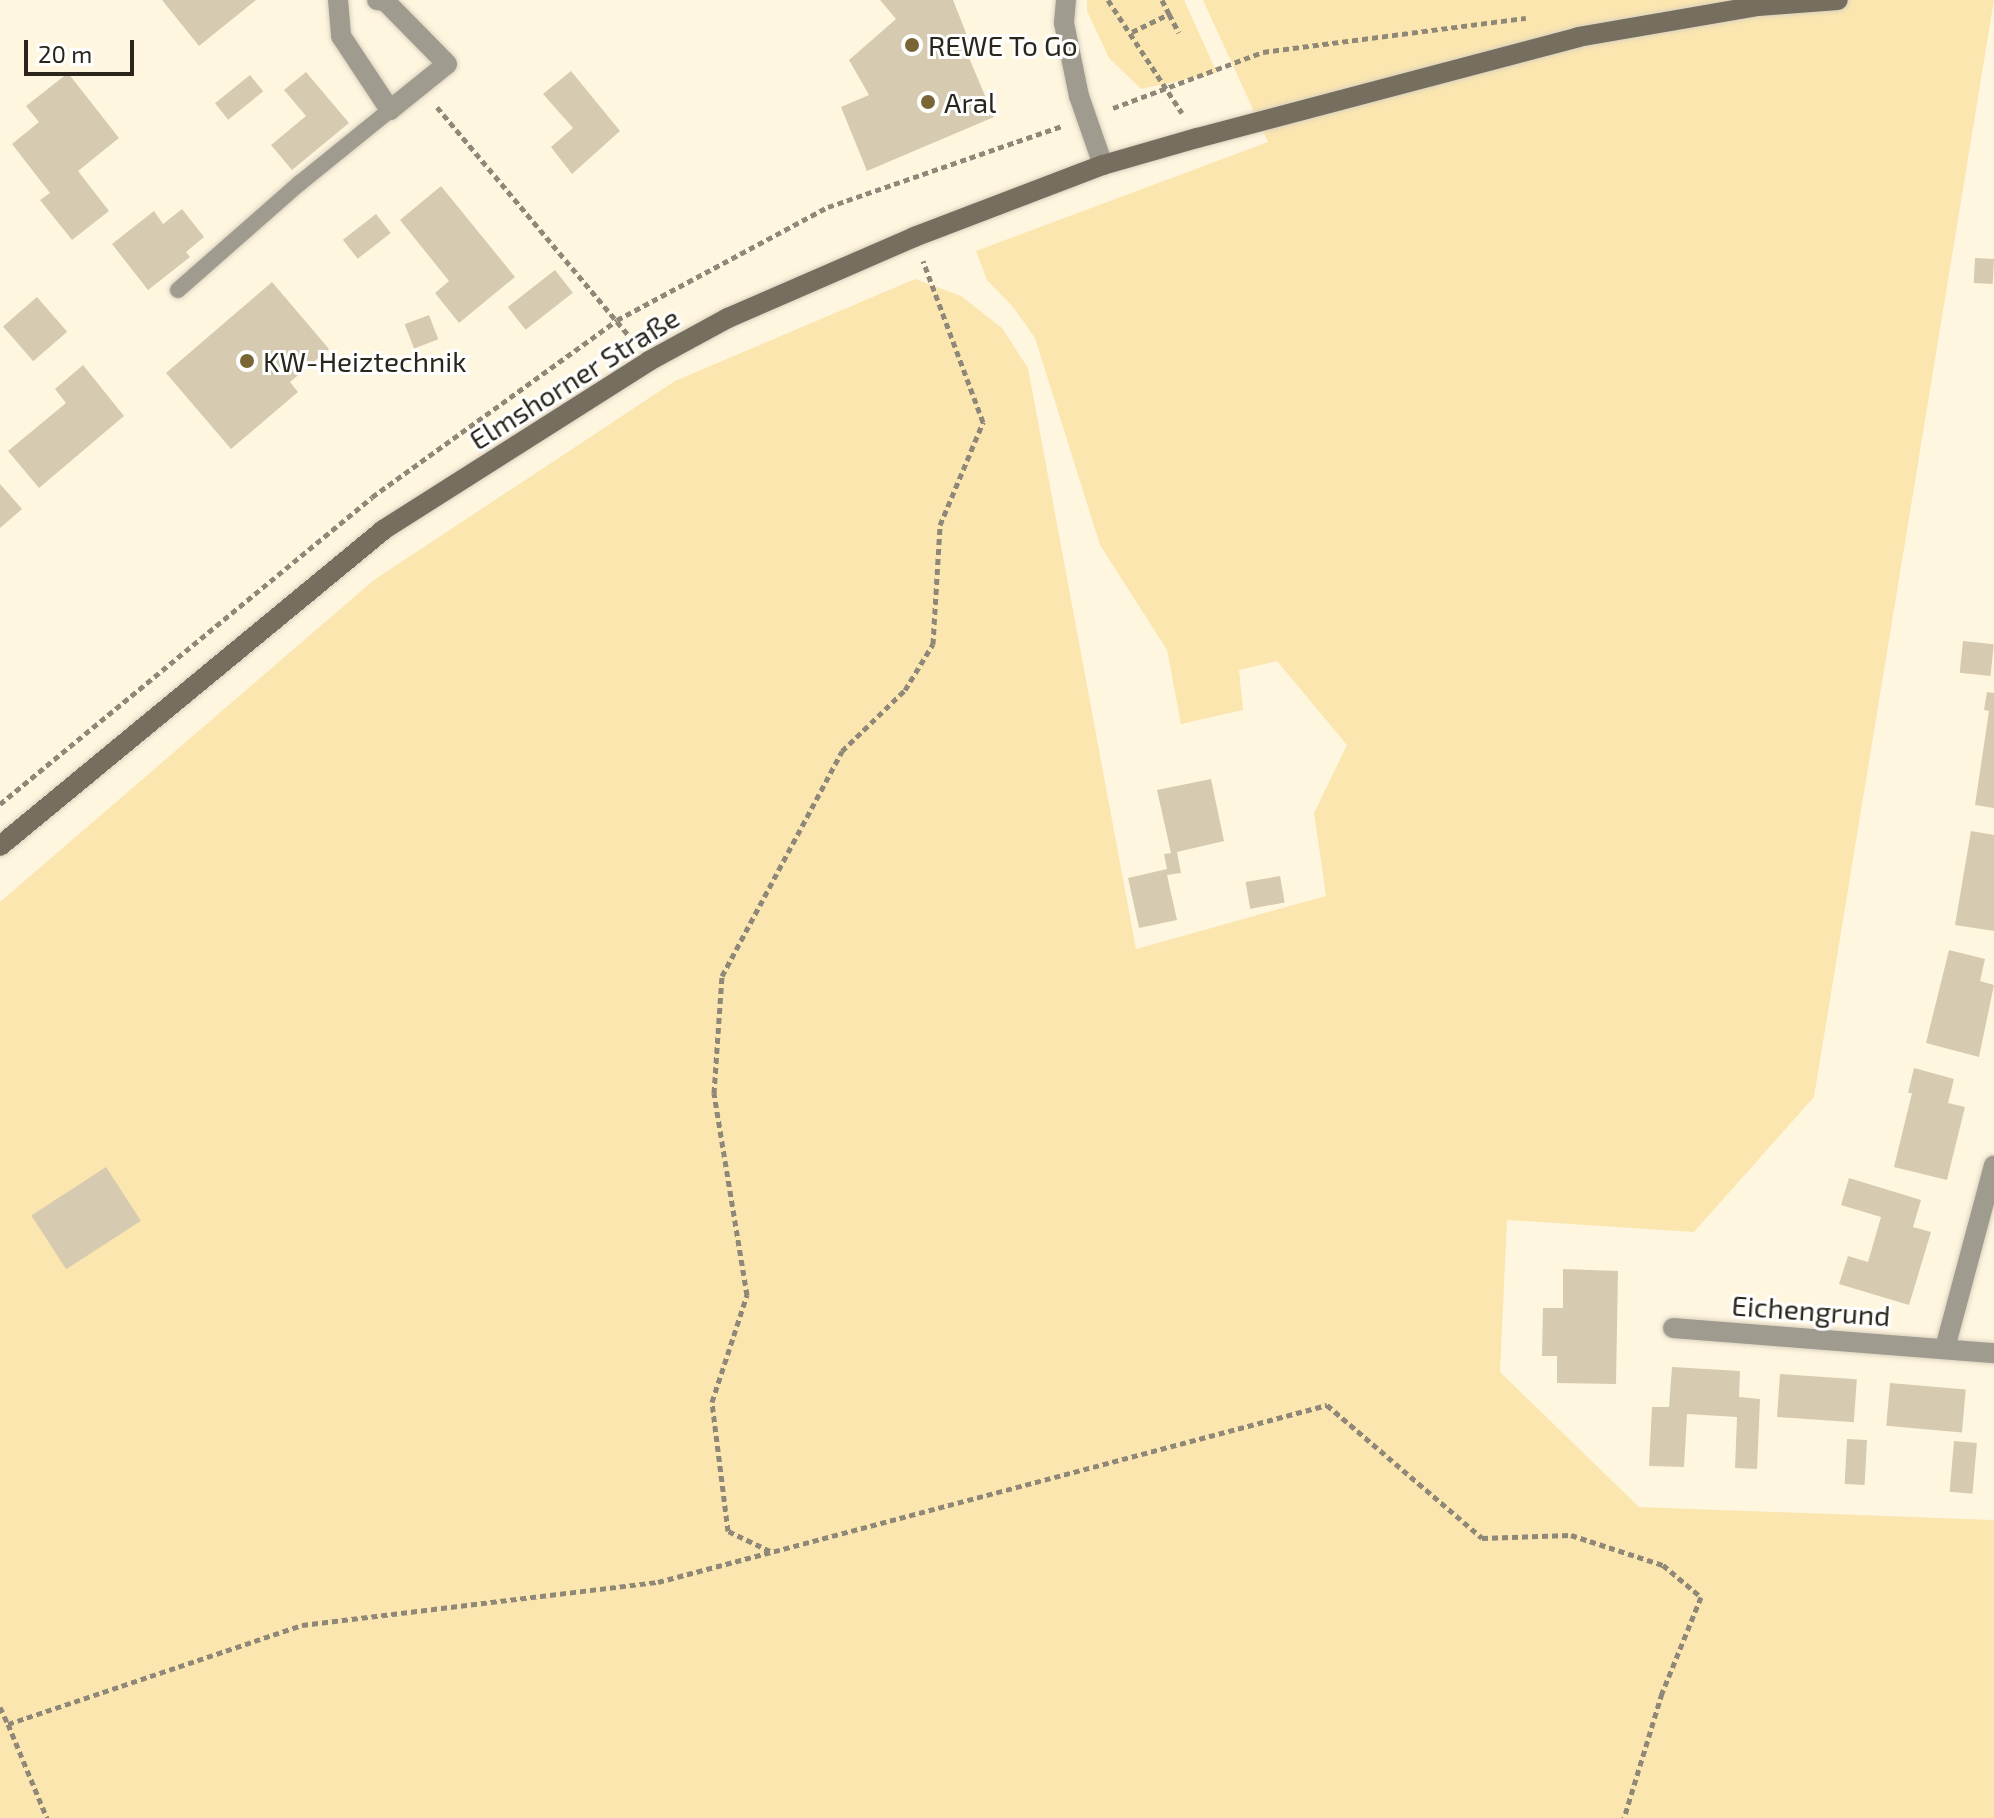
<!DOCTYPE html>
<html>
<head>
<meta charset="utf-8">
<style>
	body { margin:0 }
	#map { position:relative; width:1994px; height:1818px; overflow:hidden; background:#fff6e0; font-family:"Exo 2",sans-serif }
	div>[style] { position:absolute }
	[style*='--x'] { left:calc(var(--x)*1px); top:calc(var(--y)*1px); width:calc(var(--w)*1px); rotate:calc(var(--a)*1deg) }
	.green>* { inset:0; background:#fbe6b0 }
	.building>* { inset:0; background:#d6cbb0; transform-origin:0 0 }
	.path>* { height:5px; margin-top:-2.5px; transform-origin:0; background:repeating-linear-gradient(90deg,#8f8879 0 6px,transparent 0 10px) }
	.roads { filter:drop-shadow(0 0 2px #d9d1bd) drop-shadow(0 0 2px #d9d1bd) }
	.service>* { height:16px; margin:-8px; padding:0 8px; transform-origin:8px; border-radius:8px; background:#9f9b8f }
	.minor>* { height:20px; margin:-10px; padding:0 10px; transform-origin:10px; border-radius:10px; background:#9f9b8f }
	.secondary>* { height:20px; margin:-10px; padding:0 10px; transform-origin:10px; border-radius:10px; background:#766f5f }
	.dots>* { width:22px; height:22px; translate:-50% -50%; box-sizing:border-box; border:4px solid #fff; border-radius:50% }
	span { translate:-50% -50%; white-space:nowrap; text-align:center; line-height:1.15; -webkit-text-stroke:6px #fff; paint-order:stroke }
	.poi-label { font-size:28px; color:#2a261c }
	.left { translate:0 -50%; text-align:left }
	.street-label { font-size:28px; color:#2a261c }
	.scale { position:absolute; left:24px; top:40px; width:110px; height:36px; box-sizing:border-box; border:4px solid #2a261c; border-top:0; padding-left:10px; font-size:24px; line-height:28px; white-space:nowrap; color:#2a261c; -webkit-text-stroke:6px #fff; paint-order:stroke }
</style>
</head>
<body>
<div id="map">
	<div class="green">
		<div style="clip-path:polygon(1087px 0,1184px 0,1217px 73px,1141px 89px,1109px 58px,1087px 11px)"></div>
		<div style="clip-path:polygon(1203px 0,1994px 0,1814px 1097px,1694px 1232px,1507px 1220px,1500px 1372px,1639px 1507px,1994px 1520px,1994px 1818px,0 1818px,0 902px,374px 580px,675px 381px,915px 279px,961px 296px,1002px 328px,1028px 368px,1136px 949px,1326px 896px,1314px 813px,1347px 745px,1277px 661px,1239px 670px,1243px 710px,1181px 724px,1167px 650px,1100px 545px,1035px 338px,1013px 307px,987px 280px,976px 251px,1268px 142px)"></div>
	</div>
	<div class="building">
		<div style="clip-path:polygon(162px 0,256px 0,199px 46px)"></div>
		<div style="clip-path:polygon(880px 0,953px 0,972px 48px,967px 53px,994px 117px,867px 171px,841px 107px,869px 95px,849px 60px,896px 19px)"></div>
		<div style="clip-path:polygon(571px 71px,620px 131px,572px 174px,551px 147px,573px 128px,543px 94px)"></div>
		<div style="clip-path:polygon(306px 72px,349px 123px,292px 170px,271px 145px,306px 116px,284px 90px)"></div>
		<div style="clip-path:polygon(68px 73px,119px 138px,78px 171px,109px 211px,72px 240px,40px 200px,50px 193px,12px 144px,39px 122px,26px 106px)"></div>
		<div style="left:250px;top:75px;width:21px;height:45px;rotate:51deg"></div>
		<div style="clip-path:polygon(441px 186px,515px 277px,459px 323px,435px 293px,449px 281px,400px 220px)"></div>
		<div style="clip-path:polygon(182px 209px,204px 237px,186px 252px,190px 257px,148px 290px,112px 244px,154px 211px,163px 224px)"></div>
		<div style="left:376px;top:214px;width:24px;height:42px;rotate:52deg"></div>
		<div style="left:1975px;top:258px;width:19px;height:25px;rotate:3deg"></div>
		<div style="left:555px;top:270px;width:29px;height:60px;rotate:52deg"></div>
		<div style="clip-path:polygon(272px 282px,329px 349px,290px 382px,298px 392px,231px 449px,166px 373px)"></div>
		<div style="left:37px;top:297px;width:46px;height:45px;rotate:49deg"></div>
		<div style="left:429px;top:315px;width:26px;height:26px;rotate:69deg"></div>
		<div style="clip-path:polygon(83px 365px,124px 416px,39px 488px,8px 451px,66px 403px,55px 389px)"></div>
		<div style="clip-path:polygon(0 484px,22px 509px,0 528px)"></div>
		<div style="left:1963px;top:641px;width:31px;height:32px;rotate:6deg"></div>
		<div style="clip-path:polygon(1987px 692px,1994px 693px,1994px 808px,1975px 805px,1989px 711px,1984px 710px)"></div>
		<div style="clip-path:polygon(1211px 779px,1224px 841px,1177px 852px,1181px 873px,1167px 875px,1177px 920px,1139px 928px,1128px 878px,1167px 869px,1164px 854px,1171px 853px,1157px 790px)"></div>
		<div style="clip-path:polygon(1971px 831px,1994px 835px,1994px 931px,1955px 925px)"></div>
		<div style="left:1280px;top:876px;width:27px;height:35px;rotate:80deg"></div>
		<div style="clip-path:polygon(1949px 950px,1985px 959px,1980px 981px,1994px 985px,1979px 1057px,1926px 1043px)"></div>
		<div style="clip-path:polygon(1914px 1068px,1954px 1079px,1948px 1103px,1965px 1107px,1947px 1180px,1894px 1167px,1912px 1093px,1908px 1093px)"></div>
		<div style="left:106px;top:1167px;width:64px;height:89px;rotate:57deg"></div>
		<div style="clip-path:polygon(1849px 1178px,1921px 1200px,1913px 1227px,1931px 1232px,1909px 1305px,1839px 1284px,1848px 1256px,1868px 1262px,1881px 1217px,1841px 1205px)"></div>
		<div style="clip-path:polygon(1563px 1269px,1618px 1271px,1616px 1384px,1557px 1383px,1557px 1356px,1542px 1356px,1543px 1308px,1563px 1308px)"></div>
		<div style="clip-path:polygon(1672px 1367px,1740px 1371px,1739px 1397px,1760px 1399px,1757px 1469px,1735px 1468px,1737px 1417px,1687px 1414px,1684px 1467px,1649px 1466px,1652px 1407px,1669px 1407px)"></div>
		<div style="left:1780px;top:1374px;width:77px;height:43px;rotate:4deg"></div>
		<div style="left:1890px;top:1383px;width:76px;height:43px;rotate:5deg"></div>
		<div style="left:1847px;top:1439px;width:20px;height:45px;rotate:3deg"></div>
		<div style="left:1954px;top:1441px;width:23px;height:51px;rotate:5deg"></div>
	</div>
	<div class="path">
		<div style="--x:1108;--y:0;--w:135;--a:56.8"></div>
		<div style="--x:1162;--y:0;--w:16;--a:63"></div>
		<div style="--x:1132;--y:32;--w:41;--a:-25.9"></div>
		<div style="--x:1169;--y:14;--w:21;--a:62"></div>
		<div style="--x:437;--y:107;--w:302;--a:50"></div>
		<div style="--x:1113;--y:108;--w:160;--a:-20.5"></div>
		<div style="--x:1263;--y:52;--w:265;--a:-7.4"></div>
		<div style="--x:0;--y:804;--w:482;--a:-39.5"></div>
		<div style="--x:372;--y:497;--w:302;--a:-35.8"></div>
		<div style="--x:617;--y:320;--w:239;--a:-28.2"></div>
		<div style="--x:828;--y:207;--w:248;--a:-19.1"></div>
		<div style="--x:770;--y:1551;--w:47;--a:-154.5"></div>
		<div style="--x:728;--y:1531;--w:130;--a:-97.1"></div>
		<div style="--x:712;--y:1402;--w:113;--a:-71.9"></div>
		<div style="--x:747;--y:1295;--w:205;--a:-99.3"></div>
		<div style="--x:714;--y:1093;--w:117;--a:-86.1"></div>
		<div style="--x:722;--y:976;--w:255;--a:-61.9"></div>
		<div style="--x:842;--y:751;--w:88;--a:-44.1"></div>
		<div style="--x:905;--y:690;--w:54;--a:-58.7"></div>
		<div style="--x:933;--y:644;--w:119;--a:-86.6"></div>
		<div style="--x:940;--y:525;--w:112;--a:-67.3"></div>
		<div style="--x:983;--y:422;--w:172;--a:-110.4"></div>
		<div style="--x:0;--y:1707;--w:19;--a:65"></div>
		<div style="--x:8;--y:1724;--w:310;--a:-18.6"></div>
		<div style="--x:302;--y:1625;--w:359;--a:-6.9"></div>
		<div style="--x:658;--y:1582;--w:692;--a:-14.82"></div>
		<div style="--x:1327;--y:1405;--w:204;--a:40.6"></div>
		<div style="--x:1482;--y:1538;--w:89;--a:-1.9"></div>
		<div style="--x:1571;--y:1535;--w:97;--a:18.1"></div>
		<div style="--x:1663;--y:1565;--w:50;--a:40.1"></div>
		<div style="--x:1701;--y:1597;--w:104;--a:112.1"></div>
		<div style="--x:1662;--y:1693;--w:131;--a:106.9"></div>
		<div style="--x:8;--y:1724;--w:102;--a:67.5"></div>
	</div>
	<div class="roads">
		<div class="service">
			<div style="--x:178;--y:290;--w:162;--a:-41.3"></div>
			<div style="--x:300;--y:183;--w:116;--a:-39"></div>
		</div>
		<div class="minor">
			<div style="--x:338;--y:0;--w:36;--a:85"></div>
			<div style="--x:341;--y:36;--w:89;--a:56.5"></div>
			<div style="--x:390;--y:110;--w:73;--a:-38.9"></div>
			<div style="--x:447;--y:64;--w:88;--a:-134.5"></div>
			<div style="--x:385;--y:1;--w:8;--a:-173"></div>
			<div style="--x:1066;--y:0;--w:23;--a:95"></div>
			<div style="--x:1064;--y:23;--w:75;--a:78.4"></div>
			<div style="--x:1079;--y:96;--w:73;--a:70.8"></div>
			<div style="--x:1673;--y:1328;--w:322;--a:4.5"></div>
			<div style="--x:1945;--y:1348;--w:189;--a:-75"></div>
		</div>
		<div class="secondary">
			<div style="--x:0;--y:846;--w:497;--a:-39.5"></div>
			<div style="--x:383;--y:530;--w:315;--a:-32.4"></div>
			<div style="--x:649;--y:361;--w:90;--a:-28.6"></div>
			<div style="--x:728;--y:318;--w:203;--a:-23.5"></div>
			<div style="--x:914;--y:237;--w:202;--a:-20.9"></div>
			<div style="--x:1103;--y:165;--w:98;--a:-16"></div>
			<div style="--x:1197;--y:138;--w:394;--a:-14.8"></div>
			<div style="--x:1578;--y:37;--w:183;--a:-9.8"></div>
			<div style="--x:1758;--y:6;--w:80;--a:-4.3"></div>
		</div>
	</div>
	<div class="dots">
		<div style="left:912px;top:45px;background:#786634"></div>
		<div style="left:928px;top:102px;background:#786634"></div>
		<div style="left:247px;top:361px;background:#786634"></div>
	</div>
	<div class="poi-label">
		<span class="left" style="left:928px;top:45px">REWE To Go</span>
		<span class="left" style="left:944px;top:102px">Aral</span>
		<span class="left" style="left:263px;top:361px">KW-Heiztechnik</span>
	</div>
	<div class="street-label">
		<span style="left:574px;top:378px;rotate:-32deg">Elmshorner Straße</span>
		<span style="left:1811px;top:1310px;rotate:4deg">Eichengrund</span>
	</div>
	<div class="scale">20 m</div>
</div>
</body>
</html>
